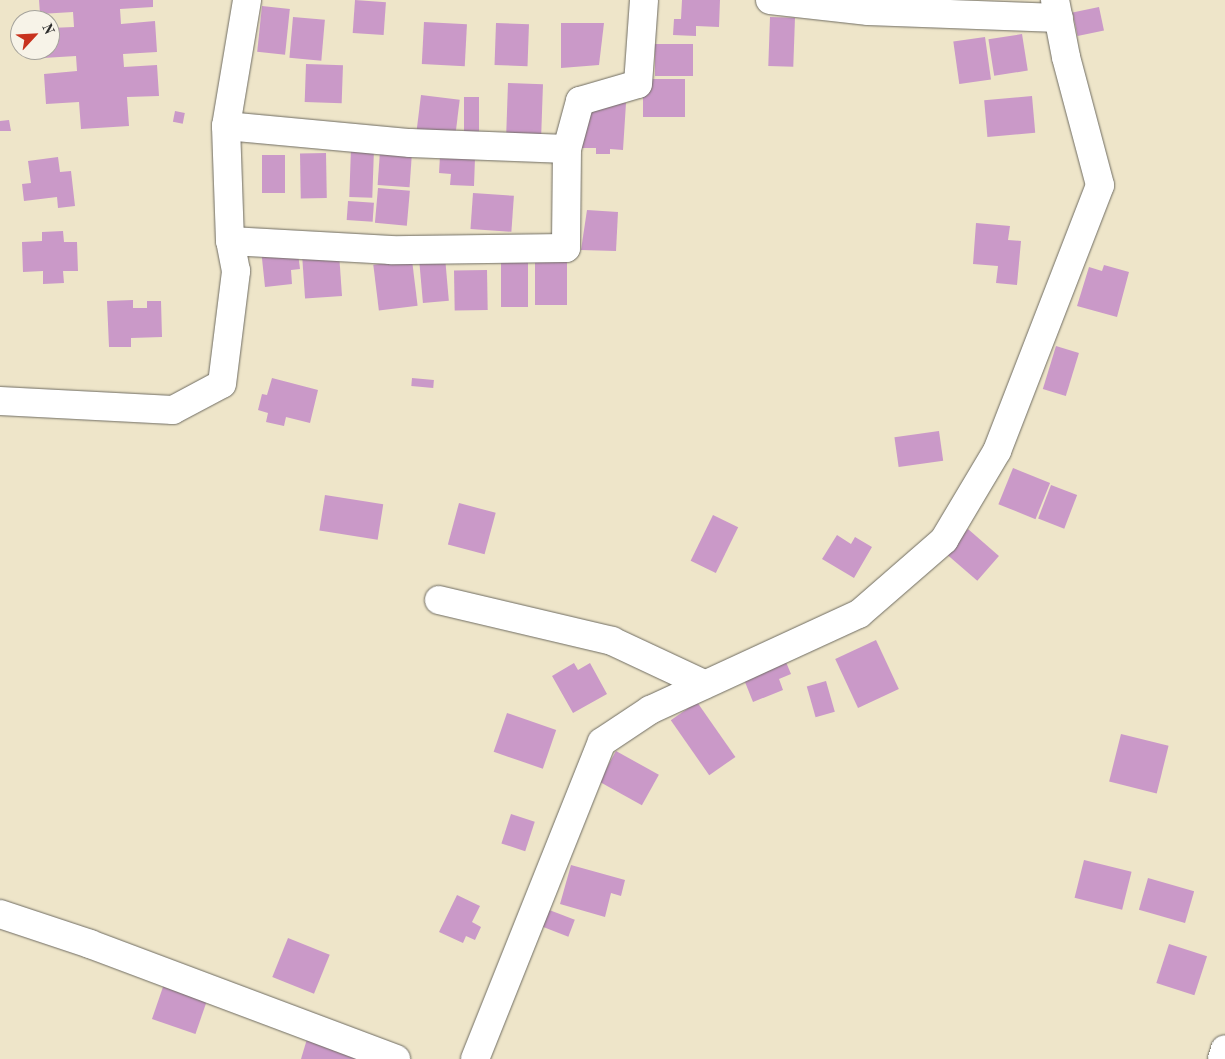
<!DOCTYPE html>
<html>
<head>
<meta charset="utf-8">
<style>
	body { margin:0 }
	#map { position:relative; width:1225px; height:1059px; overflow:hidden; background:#eee5c9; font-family:"Old Standard TT",serif }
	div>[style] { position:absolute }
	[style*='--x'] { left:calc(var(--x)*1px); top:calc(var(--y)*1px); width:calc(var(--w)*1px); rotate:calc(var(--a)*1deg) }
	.building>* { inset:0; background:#ca99c8; transform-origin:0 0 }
	.roads { filter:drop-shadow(0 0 1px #6f6c62) drop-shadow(0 0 1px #6f6c62) }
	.minor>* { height:28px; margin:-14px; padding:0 14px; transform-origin:14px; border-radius:14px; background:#fff }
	span { translate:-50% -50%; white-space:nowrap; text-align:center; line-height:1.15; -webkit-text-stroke:5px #f7f3e8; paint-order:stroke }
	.north { position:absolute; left:10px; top:10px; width:50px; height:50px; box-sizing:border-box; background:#f7f3e8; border:1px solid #a5a39c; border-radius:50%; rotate:65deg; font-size:14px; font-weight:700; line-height:20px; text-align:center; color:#2b2b2b }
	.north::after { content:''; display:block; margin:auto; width:18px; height:22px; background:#c8321e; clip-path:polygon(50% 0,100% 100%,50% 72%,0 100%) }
</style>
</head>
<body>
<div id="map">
	<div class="building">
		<div style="clip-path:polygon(39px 0,153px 0,153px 7px,120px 9px,121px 24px,155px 21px,157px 52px,123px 54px,124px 67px,157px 65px,159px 96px,127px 97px,129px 126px,81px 129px,79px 102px,46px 104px,44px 74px,77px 71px,76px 56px,43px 58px,42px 50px,50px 50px,50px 28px,74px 27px,73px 12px,40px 14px)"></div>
		<div style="left:355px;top:0;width:31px;height:33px;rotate:4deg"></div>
		<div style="clip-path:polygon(682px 0,720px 0,719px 27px,696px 26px,696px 36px,673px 35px,674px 19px,681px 19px)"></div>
		<div style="left:262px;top:6px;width:28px;height:46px;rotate:6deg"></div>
		<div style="left:1099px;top:7px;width:24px;height:27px;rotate:78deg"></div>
		<div style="left:293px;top:17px;width:32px;height:41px;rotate:5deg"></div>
		<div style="left:770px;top:17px;width:25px;height:49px;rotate:2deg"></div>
		<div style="left:424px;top:22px;width:43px;height:42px;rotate:3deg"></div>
		<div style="left:496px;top:23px;width:33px;height:42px;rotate:2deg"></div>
		<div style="clip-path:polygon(561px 23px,604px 23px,599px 65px,561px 68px)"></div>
		<div style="left:1022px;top:34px;width:37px;height:34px;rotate:81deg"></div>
		<div style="left:985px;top:37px;width:43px;height:32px;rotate:82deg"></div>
		<div style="left:655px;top:44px;width:38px;height:32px"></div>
		<div style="left:306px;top:64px;width:37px;height:38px;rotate:2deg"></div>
		<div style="left:643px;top:79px;width:42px;height:38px"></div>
		<div style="left:508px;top:83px;width:35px;height:55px;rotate:2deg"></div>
		<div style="left:421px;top:95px;width:39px;height:35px;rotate:7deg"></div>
		<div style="left:1032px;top:96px;width:37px;height:48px;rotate:85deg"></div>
		<div style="left:464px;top:97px;width:15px;height:40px"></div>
		<div style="clip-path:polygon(597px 101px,626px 103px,623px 150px,610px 149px,610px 154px,596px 154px,596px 148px,581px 148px,583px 107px)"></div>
		<div style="left:175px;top:111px;width:10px;height:11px;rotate:11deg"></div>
		<div style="clip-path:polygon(9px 120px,11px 131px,0 131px,0 121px)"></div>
		<div style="left:351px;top:148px;width:23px;height:49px;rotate:2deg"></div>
		<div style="left:380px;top:151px;width:32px;height:34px;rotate:4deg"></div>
		<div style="left:326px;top:153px;width:45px;height:26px;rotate:89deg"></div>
		<div style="left:262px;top:155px;width:23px;height:38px"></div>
		<div style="clip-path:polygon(440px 156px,475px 158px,474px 186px,450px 185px,451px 174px,439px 173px)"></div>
		<div style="clip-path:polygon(58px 157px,60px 172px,71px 171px,75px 206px,58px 208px,57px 197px,24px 201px,22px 184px,31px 183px,28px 161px)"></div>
		<div style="left:378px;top:188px;width:32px;height:35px;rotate:5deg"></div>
		<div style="left:473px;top:193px;width:41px;height:36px;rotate:4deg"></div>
		<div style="left:348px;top:201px;width:26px;height:19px;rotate:4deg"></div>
		<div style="clip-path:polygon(587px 210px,618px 212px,616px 251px,581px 250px)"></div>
		<div style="clip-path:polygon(976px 223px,1010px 226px,1008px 240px,1021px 241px,1017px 285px,996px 283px,998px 266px,973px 264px)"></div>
		<div style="clip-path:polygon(63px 231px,64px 242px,77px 242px,78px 271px,63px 271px,64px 283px,43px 284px,43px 271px,23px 272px,22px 242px,42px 241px,42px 232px)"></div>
		<div style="clip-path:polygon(297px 245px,300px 269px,291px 270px,292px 284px,265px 287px,261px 249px)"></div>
		<div style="left:339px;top:253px;width:43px;height:37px;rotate:86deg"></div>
		<div style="left:445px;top:257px;width:44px;height:26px;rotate:85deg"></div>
		<div style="left:501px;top:258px;width:27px;height:49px"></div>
		<div style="left:412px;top:260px;width:46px;height:39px;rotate:83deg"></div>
		<div style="left:535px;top:260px;width:32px;height:45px"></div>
		<div style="clip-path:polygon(1104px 265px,1129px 272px,1117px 317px,1077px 306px,1089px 267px,1102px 271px)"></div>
		<div style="left:487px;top:270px;width:40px;height:33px;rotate:89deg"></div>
		<div style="clip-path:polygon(133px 300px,133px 308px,147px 308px,147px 301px,161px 301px,162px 337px,131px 338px,131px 347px,109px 347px,107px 301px)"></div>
		<div style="left:1056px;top:346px;width:24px;height:45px;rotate:17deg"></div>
		<div style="clip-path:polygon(272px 378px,318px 390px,310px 423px,286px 417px,284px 426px,266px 422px,268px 413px,258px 410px,262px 394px,267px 395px)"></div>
		<div style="left:412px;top:378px;width:22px;height:8px;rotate:5deg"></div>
		<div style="left:939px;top:431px;width:30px;height:45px;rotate:82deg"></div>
		<div style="left:1013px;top:468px;width:40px;height:39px;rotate:22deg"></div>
		<div style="left:1051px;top:485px;width:28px;height:36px;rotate:21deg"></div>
		<div style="left:325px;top:495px;width:59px;height:36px;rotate:9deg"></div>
		<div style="left:459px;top:503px;width:38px;height:43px;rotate:15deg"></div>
		<div style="left:713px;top:515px;width:28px;height:51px;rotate:26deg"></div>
		<div style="left:968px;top:529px;width:41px;height:33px;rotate:41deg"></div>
		<div style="clip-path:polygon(837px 535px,851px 544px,855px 537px,872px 547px,854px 578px,822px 559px)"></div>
		<div style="left:876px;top:640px;width:54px;height:45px;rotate:65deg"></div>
		<div style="clip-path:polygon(783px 655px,791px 674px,779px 679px,783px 690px,753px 702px,741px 672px)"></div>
		<div style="clip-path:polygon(574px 663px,578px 670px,590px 663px,607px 694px,573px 713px,552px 676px)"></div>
		<div style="left:826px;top:681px;width:32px;height:20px;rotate:74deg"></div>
		<div style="left:697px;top:702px;width:67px;height:32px;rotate:55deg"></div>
		<div style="left:507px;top:713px;width:52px;height:41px;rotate:19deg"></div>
		<div style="left:1121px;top:734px;width:49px;height:49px;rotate:14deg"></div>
		<div style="left:616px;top:751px;width:49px;height:35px;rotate:29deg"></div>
		<div style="left:511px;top:814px;width:25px;height:31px;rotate:18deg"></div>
		<div style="left:1084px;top:860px;width:49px;height:39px;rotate:14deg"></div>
		<div style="clip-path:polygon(571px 865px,625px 880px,621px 896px,611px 893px,605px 917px,560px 904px)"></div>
		<div style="left:1148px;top:878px;width:48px;height:33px;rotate:16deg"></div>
		<div style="clip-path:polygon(457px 895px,480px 906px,472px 922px,481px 927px,475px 940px,466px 936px,463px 943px,439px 932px)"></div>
		<div style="left:544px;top:908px;width:33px;height:18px;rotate:21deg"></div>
		<div style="left:288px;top:938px;width:45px;height:42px;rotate:22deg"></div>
		<div style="left:1169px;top:944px;width:40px;height:41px;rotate:18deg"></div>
		<div style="left:164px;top:984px;width:46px;height:37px;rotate:19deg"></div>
		<div style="clip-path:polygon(307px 1039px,358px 1059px,301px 1059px)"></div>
	</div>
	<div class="roads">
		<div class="minor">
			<div style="--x:770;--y:0;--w:99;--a:6.4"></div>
			<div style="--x:868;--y:11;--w:191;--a:2.1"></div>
			<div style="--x:226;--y:126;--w:185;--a:5.3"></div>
			<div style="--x:410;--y:143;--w:157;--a:2.2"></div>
			<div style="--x:567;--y:149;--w:99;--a:90.6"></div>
			<div style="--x:566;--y:248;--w:175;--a:179.3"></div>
			<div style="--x:391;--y:250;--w:161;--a:-176.8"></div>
			<div style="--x:567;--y:149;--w:50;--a:-74.8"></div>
			<div style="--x:580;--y:101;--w:60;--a:-16.3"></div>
			<div style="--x:638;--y:84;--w:84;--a:-85.9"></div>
			<div style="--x:0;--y:401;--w:173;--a:3"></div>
			<div style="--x:173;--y:410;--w:55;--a:-28"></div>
			<div style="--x:222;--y:384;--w:114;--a:-82.9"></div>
			<div style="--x:236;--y:271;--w:31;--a:-101"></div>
			<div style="--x:230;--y:241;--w:115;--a:-92"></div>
			<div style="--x:226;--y:126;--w:128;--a:-80.5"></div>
			<div style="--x:439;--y:600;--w:178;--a:13.3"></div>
			<div style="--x:612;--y:641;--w:102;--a:25.1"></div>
			<div style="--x:0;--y:914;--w:95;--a:18.4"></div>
			<div style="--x:90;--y:944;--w:327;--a:20.6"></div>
			<div style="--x:475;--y:1059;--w:341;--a:-68.2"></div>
			<div style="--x:602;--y:742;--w:58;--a:-33.7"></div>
			<div style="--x:650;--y:710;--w:230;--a:-24.7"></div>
			<div style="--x:859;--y:614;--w:113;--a:-41"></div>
			<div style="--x:944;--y:540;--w:104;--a:-59.2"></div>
			<div style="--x:997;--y:451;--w:285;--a:-68.8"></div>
			<div style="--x:1100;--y:185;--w:132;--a:-104.9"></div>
			<div style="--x:1066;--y:57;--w:58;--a:-100.9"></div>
			<div style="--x:1222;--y:1059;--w:10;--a:-73"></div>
		</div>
	</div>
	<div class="north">N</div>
</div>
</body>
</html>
